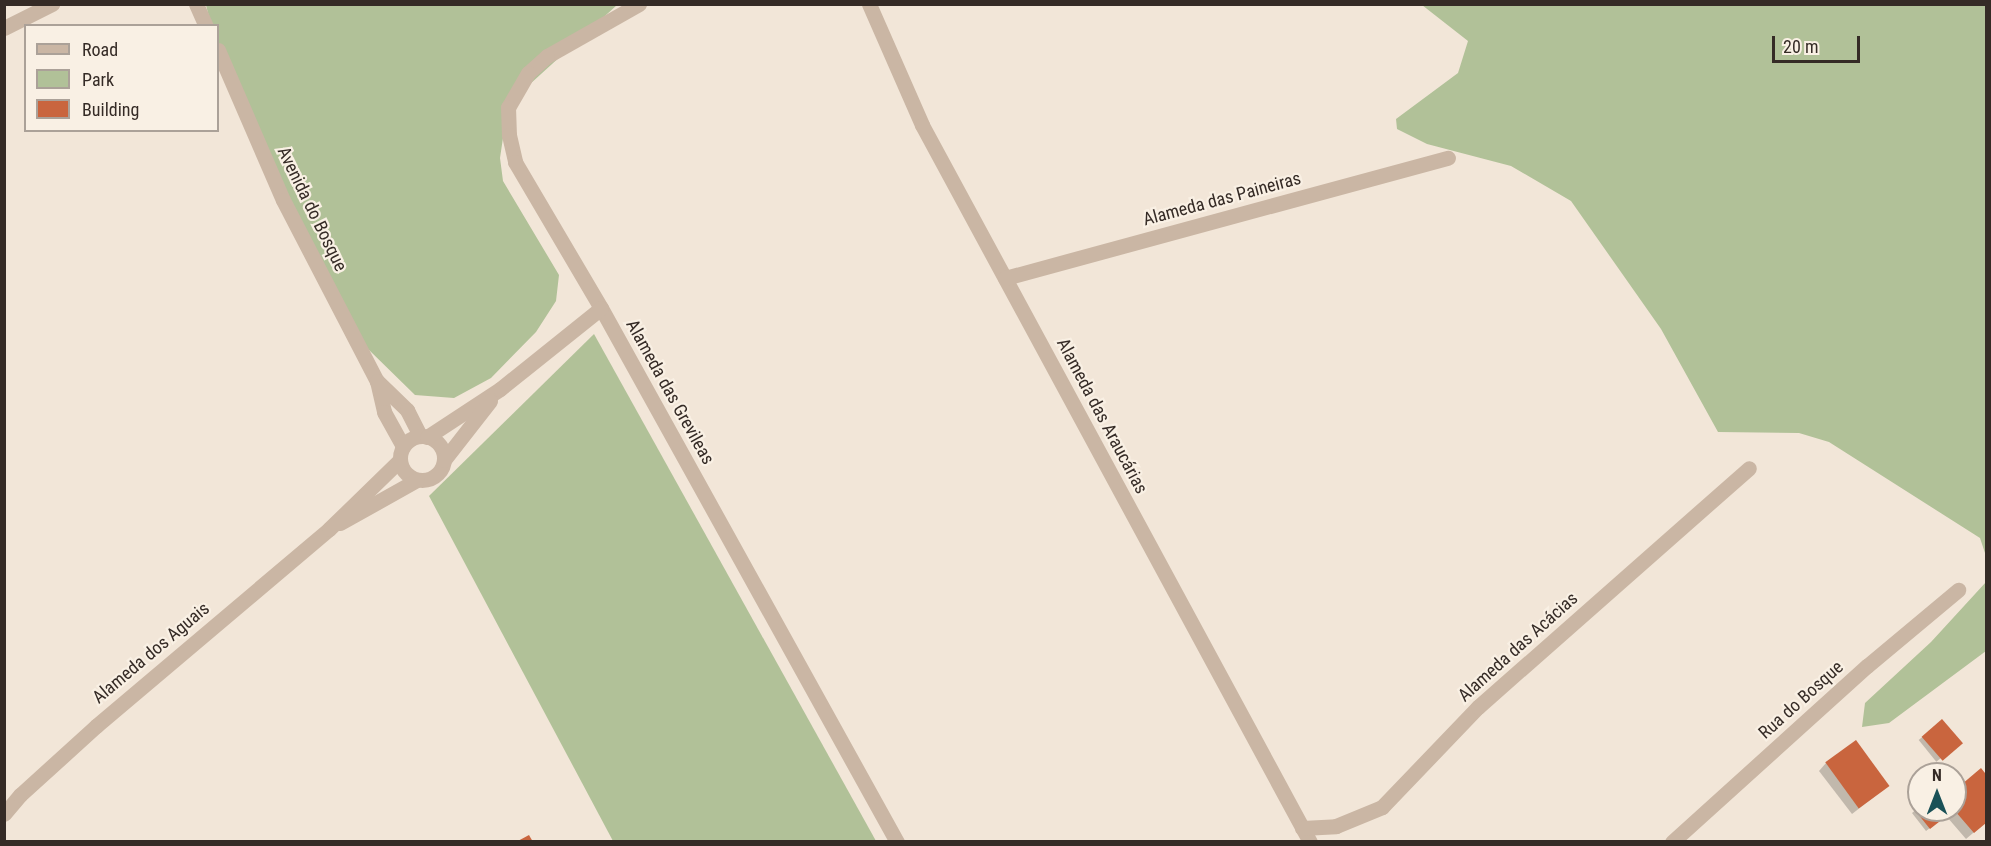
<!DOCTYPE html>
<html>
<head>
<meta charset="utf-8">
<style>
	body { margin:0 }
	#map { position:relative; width:1991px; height:846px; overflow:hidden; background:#f2e6d8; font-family:"Roboto Condensed",sans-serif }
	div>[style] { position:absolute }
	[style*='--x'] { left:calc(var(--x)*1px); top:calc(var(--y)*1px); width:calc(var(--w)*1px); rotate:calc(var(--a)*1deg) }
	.green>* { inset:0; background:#b1c198 }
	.shadow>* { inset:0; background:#0003; transform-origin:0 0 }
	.building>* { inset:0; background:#c9653e; transform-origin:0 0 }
	.minor>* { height:15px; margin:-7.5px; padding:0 7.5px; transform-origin:7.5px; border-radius:7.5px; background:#cab6a4 }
	.minor>.ring { margin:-7.5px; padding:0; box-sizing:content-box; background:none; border:15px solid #cab6a4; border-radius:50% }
	span { translate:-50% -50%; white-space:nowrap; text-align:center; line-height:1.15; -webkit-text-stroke:4.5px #f9f0e4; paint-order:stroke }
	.street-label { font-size:18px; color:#352b26 }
	.frame { position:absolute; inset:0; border:6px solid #352b26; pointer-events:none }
	.legend { position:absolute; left:24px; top:24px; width:195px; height:108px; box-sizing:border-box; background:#f9f0e4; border:2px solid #aba198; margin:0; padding:8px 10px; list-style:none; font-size:18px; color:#352b26 }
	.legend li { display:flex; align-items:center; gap:12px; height:30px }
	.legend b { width:30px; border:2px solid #aba198 }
	.north { position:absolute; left:1907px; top:762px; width:60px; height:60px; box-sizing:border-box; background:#f9f0e4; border:2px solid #aba198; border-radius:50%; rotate:0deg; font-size:16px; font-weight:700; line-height:24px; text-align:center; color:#352b26 }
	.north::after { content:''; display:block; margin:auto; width:21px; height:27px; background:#1a5157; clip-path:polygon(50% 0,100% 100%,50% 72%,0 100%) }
	.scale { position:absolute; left:1772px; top:36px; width:88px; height:27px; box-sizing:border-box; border:3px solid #352b26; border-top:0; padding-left:8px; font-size:18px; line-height:21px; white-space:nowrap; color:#352b26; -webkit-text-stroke:4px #f9f0e4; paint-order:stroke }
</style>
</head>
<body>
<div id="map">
	<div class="green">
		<div style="clip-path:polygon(206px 5px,617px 5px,508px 104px,500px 158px,503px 181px,559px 275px,556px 301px,536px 332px,491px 378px,454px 398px,415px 395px,368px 349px,321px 261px,218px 54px,218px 26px,211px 25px)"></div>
		<div style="clip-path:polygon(1422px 5px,1986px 5px,1986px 556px,1980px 538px,1829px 442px,1799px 433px,1718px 432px,1661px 329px,1571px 201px,1511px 166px,1427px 144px,1397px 129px,1396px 119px,1458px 73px,1468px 41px)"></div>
		<div style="clip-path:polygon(594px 334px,876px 841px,613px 841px,429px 496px)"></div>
		<div style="clip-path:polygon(1986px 582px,1986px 651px,1889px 723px,1862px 727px,1865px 703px,1931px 642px)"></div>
	</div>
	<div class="shadow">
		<div style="left:1942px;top:721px;width:28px;height:30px;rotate:51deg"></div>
		<div style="clip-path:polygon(1826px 763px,1888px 786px,1852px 814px,1819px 771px)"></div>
		<div style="clip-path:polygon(1986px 773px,1986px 822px,1966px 839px,1941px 810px,1955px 810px,1955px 792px)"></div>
		<div style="clip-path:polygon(1919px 807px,1919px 810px,1937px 810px,1939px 821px,1926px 831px,1912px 813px)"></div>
	</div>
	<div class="building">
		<div style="left:1942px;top:719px;width:32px;height:27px;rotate:49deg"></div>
		<div style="left:1856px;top:740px;width:57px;height:38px;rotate:54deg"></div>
		<div style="clip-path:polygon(1981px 768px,1985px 773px,1986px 771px,1986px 823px,1974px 833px,1955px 811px,1955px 790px)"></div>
		<div style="clip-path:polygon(1919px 805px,1919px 810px,1938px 810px,1944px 818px,1930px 829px,1914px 809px)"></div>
		<div style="clip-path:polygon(529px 835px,533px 842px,516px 842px)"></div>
	</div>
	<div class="minor">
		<div style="--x:196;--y:4;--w:24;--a:66"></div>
		<div style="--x:639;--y:4;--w:106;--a:150.5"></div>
		<div style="--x:547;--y:56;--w:25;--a:138"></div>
		<div style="--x:528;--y:73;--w:39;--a:120"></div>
		<div style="--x:508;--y:107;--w:28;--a:88"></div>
		<div style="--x:509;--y:135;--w:28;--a:77"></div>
		<div style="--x:515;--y:162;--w:169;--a:59.5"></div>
		<div style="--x:601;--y:308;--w:611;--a:61"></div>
		<div style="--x:869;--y:4;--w:132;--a:66.3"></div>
		<div style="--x:922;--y:125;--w:815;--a:61.58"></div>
		<div style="--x:4;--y:28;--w:54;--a:-26.6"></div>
		<div style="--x:218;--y:50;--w:163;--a:66.6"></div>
		<div style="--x:283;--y:200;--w:204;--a:62.6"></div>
		<div style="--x:377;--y:381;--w:32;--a:77"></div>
		<div style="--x:384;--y:412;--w:39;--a:61"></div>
		<div style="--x:1005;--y:278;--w:459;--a:-15.2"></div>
		<div style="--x:377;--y:381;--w:42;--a:44"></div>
		<div style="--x:407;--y:410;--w:29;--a:63"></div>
		<div class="ring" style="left:400px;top:436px;width:29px;height:29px"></div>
		<div style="--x:427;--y:437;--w:87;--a:-33.3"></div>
		<div style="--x:500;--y:389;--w:129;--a:-38.7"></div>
		<div style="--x:444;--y:460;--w:75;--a:-52.1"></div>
		<div style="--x:340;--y:523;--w:88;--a:-29.2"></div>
		<div style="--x:4;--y:814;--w:25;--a:-50"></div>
		<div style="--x:20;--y:795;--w:103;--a:-42.2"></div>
		<div style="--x:96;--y:726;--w:305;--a:-40.2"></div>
		<div style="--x:329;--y:529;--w:98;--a:-44.2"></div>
		<div style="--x:1302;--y:828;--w:34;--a:-3"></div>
		<div style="--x:1336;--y:826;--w:50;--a:-22.4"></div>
		<div style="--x:1382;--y:807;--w:139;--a:-46.2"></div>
		<div style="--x:1478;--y:707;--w:361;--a:-41.4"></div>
		<div style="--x:1672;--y:842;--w:263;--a:-42.1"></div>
		<div style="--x:1867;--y:666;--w:119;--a:-39.9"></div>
	</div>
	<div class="street-label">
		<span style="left:1222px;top:199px;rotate:-15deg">Alameda das Paineiras</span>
		<span style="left:312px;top:209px;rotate:64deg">Avenida do Bosque</span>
		<span style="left:670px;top:392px;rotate:61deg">Alameda das Grevileas</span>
		<span style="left:1102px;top:416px;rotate:62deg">Alameda das Araucárias</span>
		<span style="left:1518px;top:647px;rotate:-42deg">Alameda das Acácias</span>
		<span style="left:151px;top:653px;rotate:-40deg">Alameda dos Aguais</span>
		<span style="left:1801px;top:700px;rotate:-42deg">Rua do Bosque</span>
	</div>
	<div class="frame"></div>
	<ul class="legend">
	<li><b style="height:8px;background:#cab6a4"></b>Road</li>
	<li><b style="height:16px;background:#b1c198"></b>Park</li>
	<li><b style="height:16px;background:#c9653e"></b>Building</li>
	</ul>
	<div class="north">N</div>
	<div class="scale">20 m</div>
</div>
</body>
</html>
